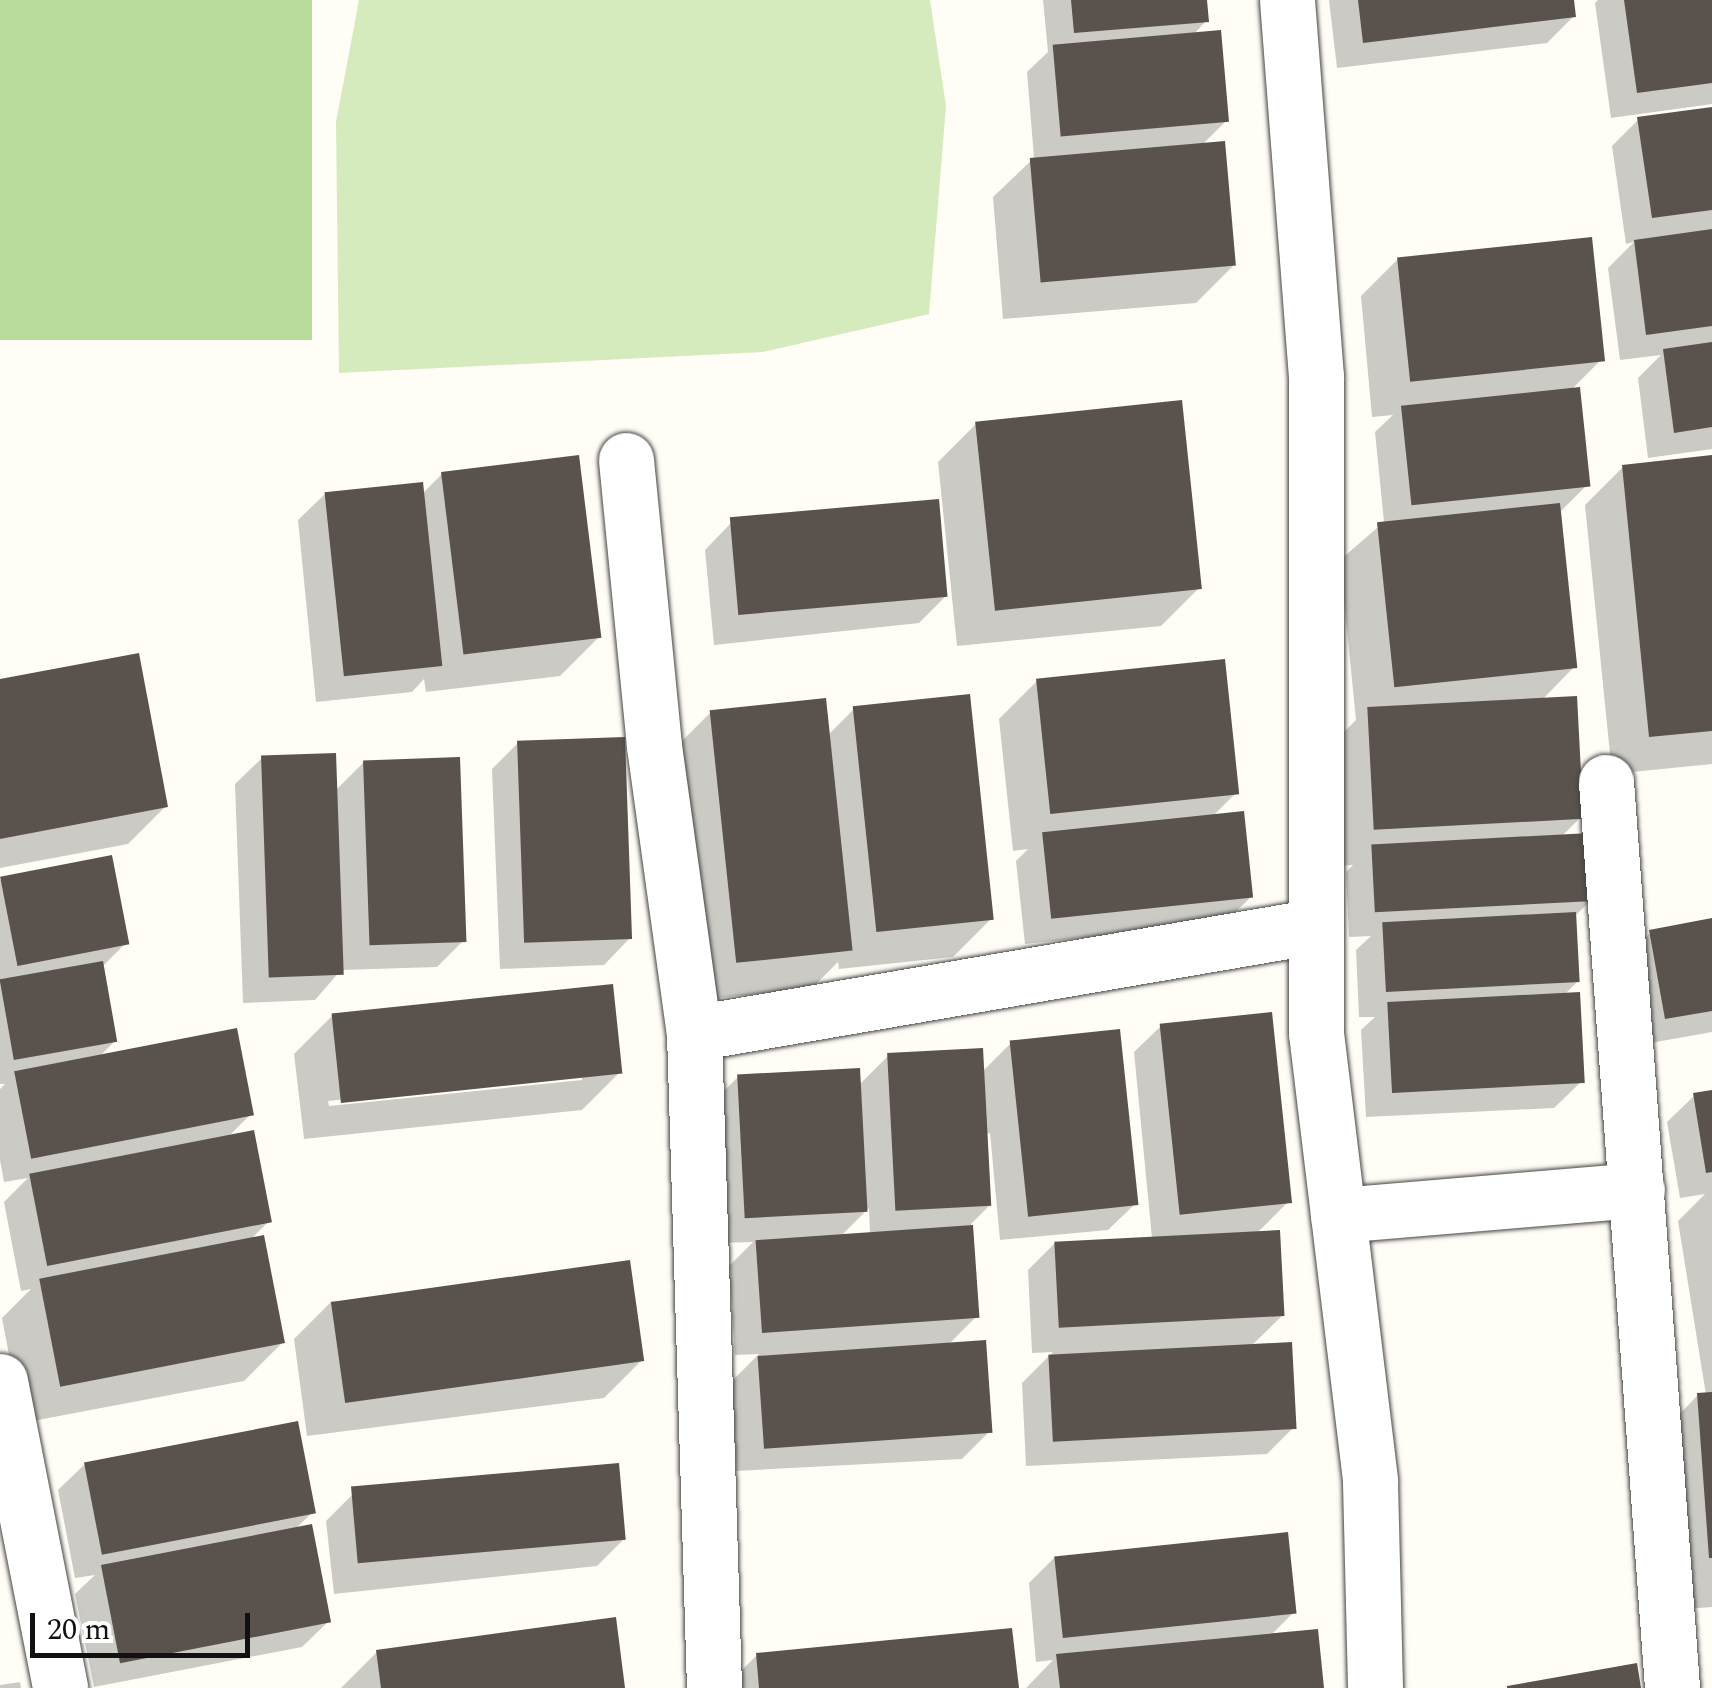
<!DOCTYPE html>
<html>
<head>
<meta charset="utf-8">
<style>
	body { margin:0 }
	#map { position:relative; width:1712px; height:1688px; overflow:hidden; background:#fffdf5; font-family:Spectral,serif }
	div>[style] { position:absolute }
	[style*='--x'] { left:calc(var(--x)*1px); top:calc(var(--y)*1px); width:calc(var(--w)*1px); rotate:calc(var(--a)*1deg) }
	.green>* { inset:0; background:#d5ebbd }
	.forest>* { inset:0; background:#b9dc9c; transform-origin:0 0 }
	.shadow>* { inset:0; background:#0003 }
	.building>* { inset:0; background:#5a524d; transform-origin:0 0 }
	.roads { filter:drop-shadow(0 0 2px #444) drop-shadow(0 0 2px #444) }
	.minor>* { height:55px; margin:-27.5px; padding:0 27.5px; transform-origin:27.5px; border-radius:27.5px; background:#fff }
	span { translate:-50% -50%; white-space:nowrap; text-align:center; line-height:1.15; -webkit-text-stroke:10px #fff; paint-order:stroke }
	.scale { position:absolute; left:30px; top:1613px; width:220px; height:45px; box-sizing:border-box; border:5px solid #111; border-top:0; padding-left:12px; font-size:30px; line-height:35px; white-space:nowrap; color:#111; -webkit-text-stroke:8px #fff; paint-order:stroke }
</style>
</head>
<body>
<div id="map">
	<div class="green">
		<div style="clip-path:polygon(359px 0,930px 0,946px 106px,929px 314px,763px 352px,339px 373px,336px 122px)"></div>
	</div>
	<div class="forest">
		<div style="left:0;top:0;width:312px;height:340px"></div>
	</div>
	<div class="shadow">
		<div style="clip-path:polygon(1043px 0,1205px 0,1206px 21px,1193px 35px,1226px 121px,1202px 145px,1234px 265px,1196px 303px,1003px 319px,993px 197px,1034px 158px,1027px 72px,1048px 52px)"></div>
		<div style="clip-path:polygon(1329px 0,1571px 0,1573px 17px,1547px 43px,1337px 68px)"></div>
		<div style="clip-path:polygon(1598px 0,1712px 0,1712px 104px,1611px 118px,1595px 3px)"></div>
		<div style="clip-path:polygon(1712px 110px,1712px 449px,1648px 458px,1638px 378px,1661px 355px,1620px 360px,1608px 268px,1634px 242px,1626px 244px,1612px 146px,1638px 120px)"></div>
		<div style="clip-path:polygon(1399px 258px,1601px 360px,1571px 390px,1587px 485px,1561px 511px,1574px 667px,1542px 700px,1580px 818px,1562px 836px,1591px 900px,1574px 917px,1577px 982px,1564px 995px,1581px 1082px,1554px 1108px,1366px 1117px,1361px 1030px,1375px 1017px,1359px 1017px,1356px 950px,1371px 936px,1349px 937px,1346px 872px,1353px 865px,1335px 866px,1330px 746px,1356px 720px,1340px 560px,1384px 522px,1375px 432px,1393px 415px,1372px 417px,1361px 296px)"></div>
		<div style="clip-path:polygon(976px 424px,1199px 588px,1161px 626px,957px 646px,938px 462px)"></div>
		<div style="clip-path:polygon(1712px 458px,1712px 764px,1612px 774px,1585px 505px,1623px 467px)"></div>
		<div style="clip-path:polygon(442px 474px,598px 638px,560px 676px,426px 692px,424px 679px,412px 692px,316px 702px,298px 520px,325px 494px,421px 495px)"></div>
		<div style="clip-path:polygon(731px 523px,946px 596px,919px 623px,714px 645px,705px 550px)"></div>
		<div style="clip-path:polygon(1037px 681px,1236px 793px,1213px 816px,1251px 897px,1224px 923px,1025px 944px,1016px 861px,1028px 849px,1013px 851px,999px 719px)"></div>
		<div style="clip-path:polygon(0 682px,166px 806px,128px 844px,0 868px)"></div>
		<div style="clip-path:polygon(854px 709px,991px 919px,953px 957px,839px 969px,838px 962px,812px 988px,699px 1000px,673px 750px,711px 712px,827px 736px)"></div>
		<div style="clip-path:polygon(518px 743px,630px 938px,604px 965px,500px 969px,492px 769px)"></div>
		<div style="clip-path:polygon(262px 758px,335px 791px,364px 762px,463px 941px,437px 967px,341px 970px,315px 1000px,243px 1003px,235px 784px)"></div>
		<div style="clip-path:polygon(110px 858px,126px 943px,102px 967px,115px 1041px,98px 1058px,251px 1114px,227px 1138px,269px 1221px,250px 1240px,282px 1343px,244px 1381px,22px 1423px,2px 1318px,31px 1289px,21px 1291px,4px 1202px,28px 1178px,4px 1182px,0 1160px,0 1089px,5px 1084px,0 1084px,0 880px)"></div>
		<div style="clip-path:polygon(1712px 921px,1712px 1032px,1639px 1045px,1624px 958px,1651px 932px)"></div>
		<div style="clip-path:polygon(evenodd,332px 1016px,620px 1072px,582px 1110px,304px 1139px,294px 1054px,332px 1016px,582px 1074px,582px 1080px,329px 1106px,328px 1101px,582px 1074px)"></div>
		<div style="clip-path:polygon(1161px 1026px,1288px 1202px,1257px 1233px,1283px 1315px,1251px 1346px,1293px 1428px,1267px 1454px,1026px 1466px,1022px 1383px,1053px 1352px,1032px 1353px,1028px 1270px,1055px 1243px,1152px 1238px,1134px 1052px)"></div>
		<div style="clip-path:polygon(evenodd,1011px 1043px,1135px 1204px,1108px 1230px,1000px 1240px,990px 1133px,986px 1134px,990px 1205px,971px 1224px,976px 1317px,949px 1344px,989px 1432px,962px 1459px,736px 1471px,732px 1381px,759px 1354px,735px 1355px,729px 1266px,753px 1242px,719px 1243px,711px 1104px,738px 1077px,859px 1085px,888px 1056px,982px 1072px,1011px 1043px,869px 1208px,870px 1233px,842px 1235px,869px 1208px)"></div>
		<div style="clip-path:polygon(1712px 1092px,1712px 1607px,1685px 1609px,1672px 1422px,1698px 1395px,1706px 1395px,1678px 1221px,1705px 1194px,1680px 1198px,1667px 1122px,1694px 1096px)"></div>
		<div style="clip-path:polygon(332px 1301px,642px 1360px,604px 1398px,307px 1436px,294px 1339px)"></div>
		<div style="clip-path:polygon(85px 1464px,313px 1512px,294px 1530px,329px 1621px,302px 1647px,94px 1687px,75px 1594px,95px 1575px,75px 1578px,58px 1490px)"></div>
		<div style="clip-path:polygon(353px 1494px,624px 1539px,597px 1566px,334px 1594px,326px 1521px)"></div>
		<div style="clip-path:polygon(1055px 1557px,1293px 1613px,1270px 1636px,1321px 1688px,1026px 1688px,1053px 1660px,1036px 1662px,1029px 1583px)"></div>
		<div style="clip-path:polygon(377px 1652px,623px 1688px,341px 1688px)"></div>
		<div style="clip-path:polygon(757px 1655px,1016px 1688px,724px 1688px)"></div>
		<div style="clip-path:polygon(20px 1682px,21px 1688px,0 1688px,0 1685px)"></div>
	</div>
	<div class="building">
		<div style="clip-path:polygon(1071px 0,1207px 0,1209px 22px,1074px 33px)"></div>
		<div style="clip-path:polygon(1358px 0,1574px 0,1576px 17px,1363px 43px)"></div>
		<div style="clip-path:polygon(1624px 0,1712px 0,1712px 83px,1637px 93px)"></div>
		<div style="left:1221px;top:30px;width:92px;height:169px;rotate:85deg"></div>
		<div style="clip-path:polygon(1712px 107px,1712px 210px,1652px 218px,1637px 117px)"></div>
		<div style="left:1225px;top:141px;width:125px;height:196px;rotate:85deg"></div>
		<div style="clip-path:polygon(1712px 229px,1712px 326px,1646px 335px,1634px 240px)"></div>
		<div style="left:1592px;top:237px;width:125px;height:196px;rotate:84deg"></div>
		<div style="clip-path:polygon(1712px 342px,1712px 427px,1674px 433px,1663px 349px)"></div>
		<div style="left:1580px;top:387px;width:100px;height:180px;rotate:84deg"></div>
		<div style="left:1182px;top:400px;width:190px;height:208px;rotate:84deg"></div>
		<div style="left:579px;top:455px;width:184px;height:139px;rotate:83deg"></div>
		<div style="clip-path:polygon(1712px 455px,1712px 731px,1649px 737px,1622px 465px)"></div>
		<div style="left:423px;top:482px;width:185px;height:99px;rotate:84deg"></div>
		<div style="left:939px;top:499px;width:98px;height:210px;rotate:85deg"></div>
		<div style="left:1560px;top:503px;width:166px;height:184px;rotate:84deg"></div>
		<div style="clip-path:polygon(139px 653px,168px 807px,0 839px,0 679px)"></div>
		<div style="left:1225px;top:659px;width:136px;height:190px;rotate:84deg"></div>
		<div style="left:970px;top:694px;width:227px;height:118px;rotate:84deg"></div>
		<div style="left:1577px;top:696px;width:123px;height:210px;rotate:87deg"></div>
		<div style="left:826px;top:698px;width:254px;height:117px;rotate:84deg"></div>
		<div style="left:625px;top:737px;width:202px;height:108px;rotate:88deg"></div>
		<div style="left:336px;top:753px;width:222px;height:75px;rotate:88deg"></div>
		<div style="left:460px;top:757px;width:185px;height:97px;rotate:88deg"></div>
		<div style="left:1244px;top:811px;width:87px;height:203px;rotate:84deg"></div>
		<div style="left:1590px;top:833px;width:68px;height:219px;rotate:87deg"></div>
		<div style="left:112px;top:855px;width:91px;height:114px;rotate:79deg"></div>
		<div style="left:1576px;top:912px;width:70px;height:194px;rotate:87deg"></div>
		<div style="clip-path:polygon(1712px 918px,1712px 1011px,1665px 1019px,1649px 930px)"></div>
		<div style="left:103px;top:961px;width:82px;height:105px;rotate:80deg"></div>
		<div style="left:613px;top:984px;width:90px;height:283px;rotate:84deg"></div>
		<div style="left:1580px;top:992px;width:91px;height:193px;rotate:87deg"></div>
		<div style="left:1272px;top:1012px;width:192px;height:113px;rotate:84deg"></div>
		<div style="left:237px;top:1028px;width:89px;height:227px;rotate:79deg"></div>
		<div style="left:1120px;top:1029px;width:177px;height:111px;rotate:84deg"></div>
		<div style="left:983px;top:1048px;width:158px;height:96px;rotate:87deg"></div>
		<div style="left:860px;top:1068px;width:144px;height:123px;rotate:87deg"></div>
		<div style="clip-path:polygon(1712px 1090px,1712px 1172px,1706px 1173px,1693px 1093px)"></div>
		<div style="left:254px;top:1130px;width:94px;height:229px;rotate:79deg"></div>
		<div style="left:973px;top:1225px;width:93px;height:218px;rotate:86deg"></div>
		<div style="left:1280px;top:1230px;width:86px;height:226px;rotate:87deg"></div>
		<div style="left:264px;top:1235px;width:110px;height:229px;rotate:79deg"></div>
		<div style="left:630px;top:1260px;width:102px;height:302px;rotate:82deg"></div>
		<div style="left:986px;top:1340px;width:93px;height:229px;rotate:86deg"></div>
		<div style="left:1292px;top:1342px;width:87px;height:244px;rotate:87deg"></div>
		<div style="clip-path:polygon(1712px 1392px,1712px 1558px,1709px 1558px,1697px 1393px)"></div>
		<div style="left:298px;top:1421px;width:94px;height:218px;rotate:79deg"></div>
		<div style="left:619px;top:1463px;width:77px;height:269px;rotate:85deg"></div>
		<div style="left:312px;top:1524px;width:100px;height:215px;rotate:79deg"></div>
		<div style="left:1288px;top:1532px;width:82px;height:235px;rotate:84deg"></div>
		<div style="clip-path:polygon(616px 1617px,625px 1688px,381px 1688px,376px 1650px)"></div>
		<div style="clip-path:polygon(1012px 1628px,1019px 1688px,759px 1688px,756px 1653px)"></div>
		<div style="clip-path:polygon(1318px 1629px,1324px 1688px,1060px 1688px,1056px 1654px)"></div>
		<div style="clip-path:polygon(1637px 1663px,1641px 1688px,1507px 1688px,1507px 1686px)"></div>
	</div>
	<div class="roads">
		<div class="minor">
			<div style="--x:1287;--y:0;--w:377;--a:85.6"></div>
			<div style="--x:1316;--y:376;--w:657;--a:90"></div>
			<div style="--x:1316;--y:1033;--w:452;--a:83.1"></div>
			<div style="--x:1370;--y:1482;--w:206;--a:88.6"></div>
			<div style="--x:626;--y:460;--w:287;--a:84.4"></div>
			<div style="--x:654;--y:746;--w:290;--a:82.1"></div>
			<div style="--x:694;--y:1033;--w:655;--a:88.25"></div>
			<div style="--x:1606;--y:782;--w:908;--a:85.83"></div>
			<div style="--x:694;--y:1033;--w:631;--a:-9.76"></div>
			<div style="--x:1338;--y:1215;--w:300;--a:-4.8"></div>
			<div style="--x:0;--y:1381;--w:313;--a:78.9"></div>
		</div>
	</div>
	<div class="scale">20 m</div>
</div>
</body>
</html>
